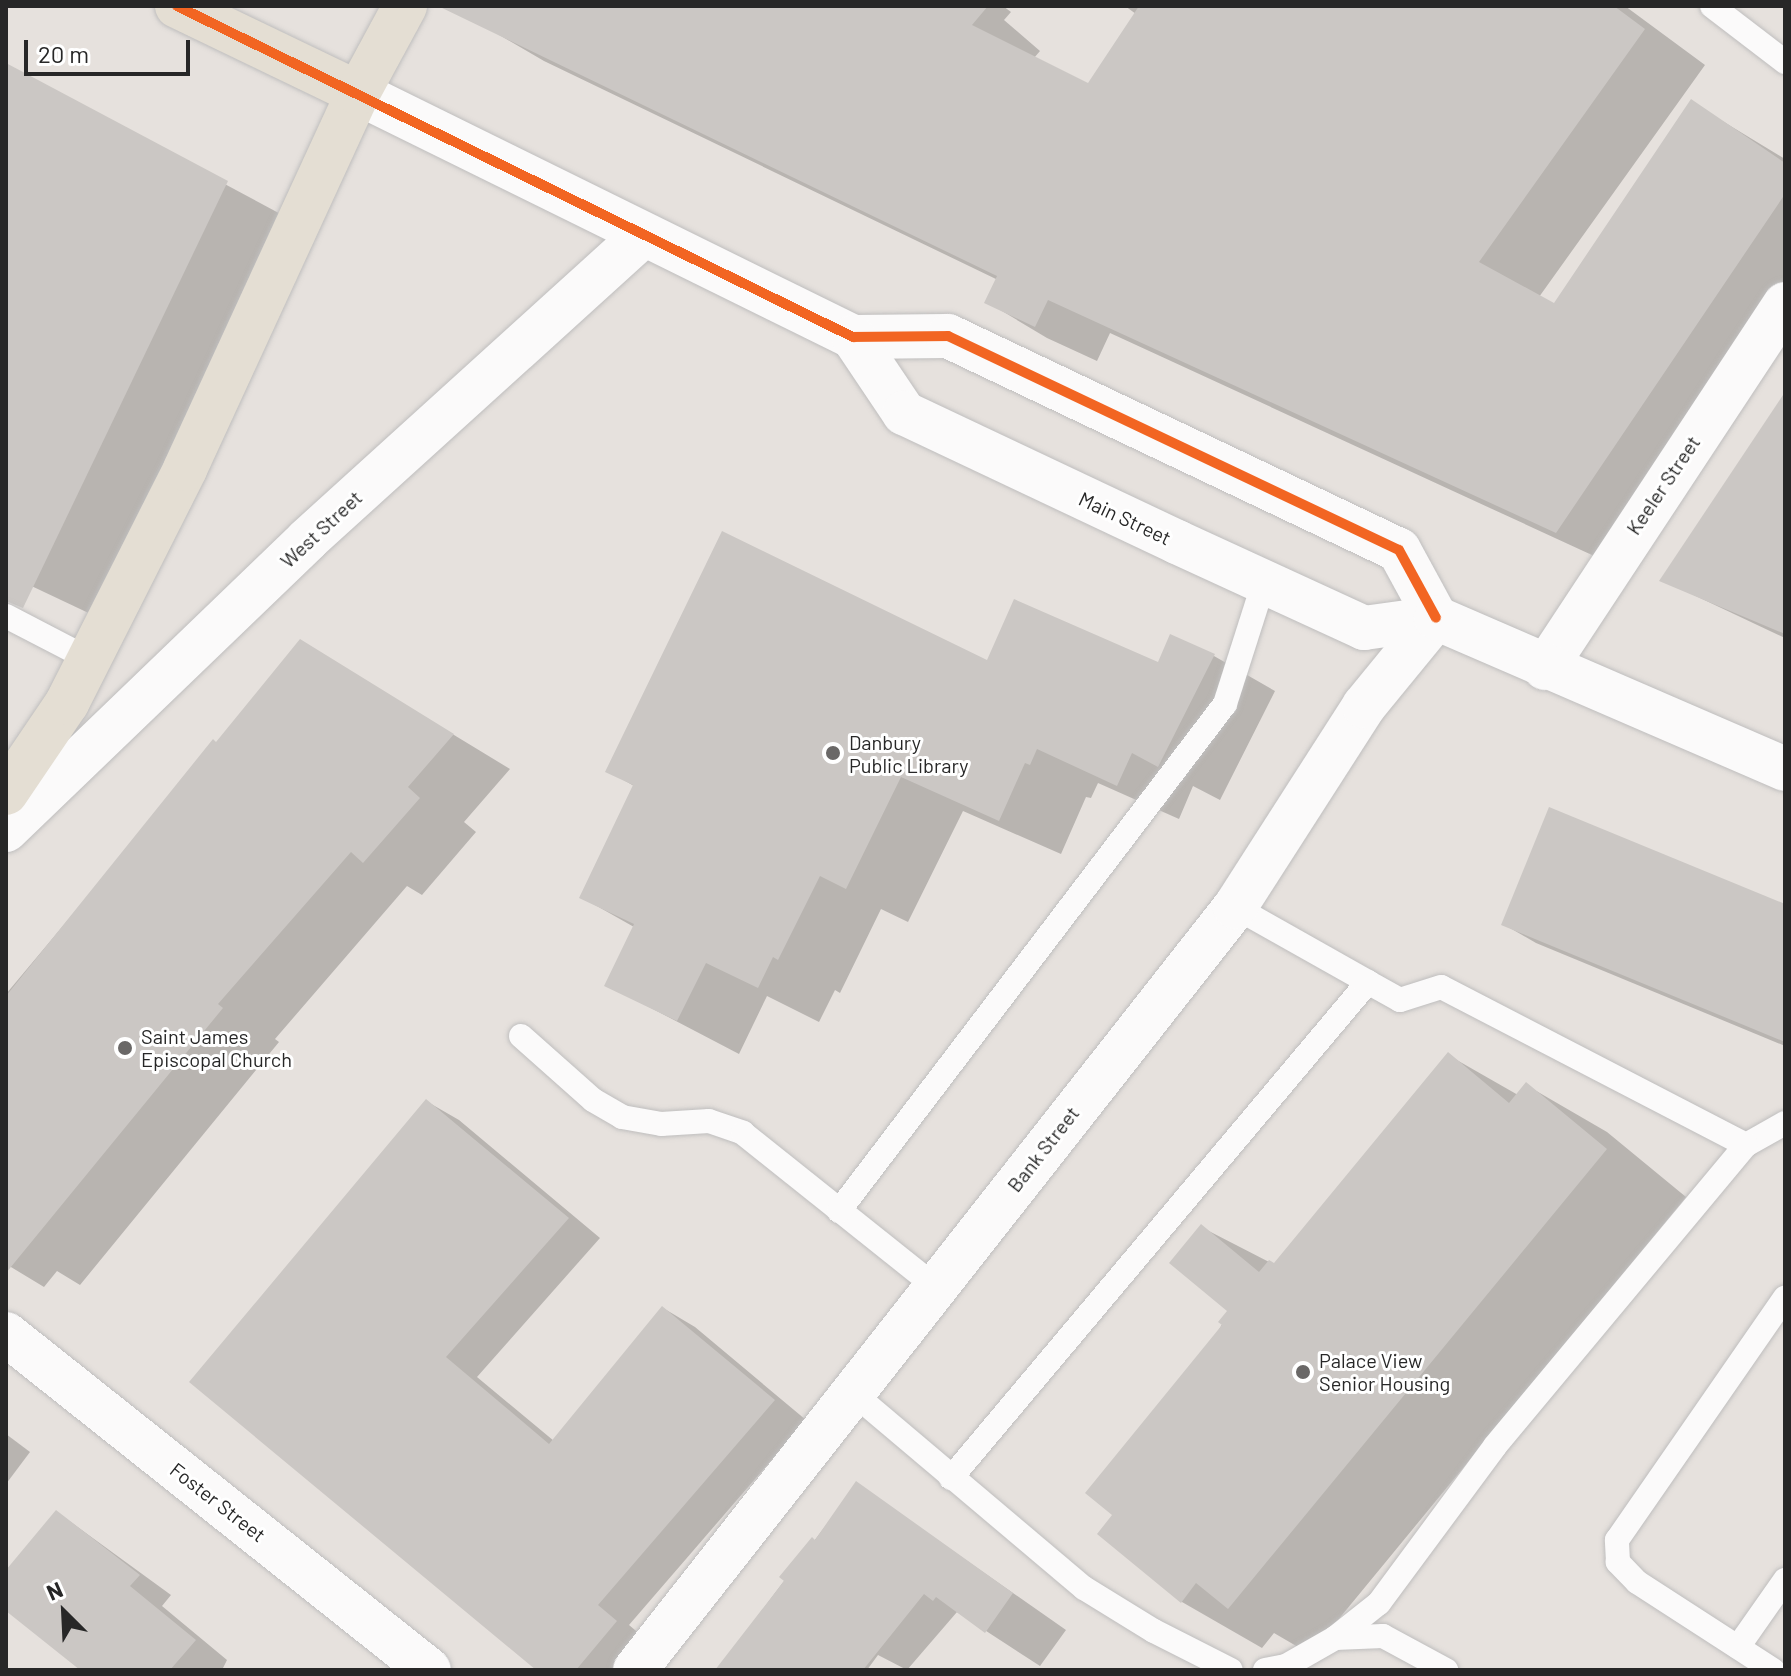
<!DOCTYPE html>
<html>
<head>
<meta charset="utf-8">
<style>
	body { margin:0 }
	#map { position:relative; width:1791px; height:1676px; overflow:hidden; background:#e6e1dd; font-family:Barlow,sans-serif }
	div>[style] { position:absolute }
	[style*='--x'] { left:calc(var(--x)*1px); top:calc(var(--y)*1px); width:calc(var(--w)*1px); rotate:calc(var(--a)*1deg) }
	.shadow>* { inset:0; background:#0003 }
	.building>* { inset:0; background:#cbc7c4 }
	.roads { filter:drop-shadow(0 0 2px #bfbebe) drop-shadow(0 0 2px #bfbebe) }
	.service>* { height:24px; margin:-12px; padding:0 12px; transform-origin:12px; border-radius:12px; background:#fbfafa }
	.minor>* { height:44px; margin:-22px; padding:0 22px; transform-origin:22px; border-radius:22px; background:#fbfafa }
	.secondary>* { height:44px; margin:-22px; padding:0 22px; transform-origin:22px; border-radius:22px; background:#fbfafa }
	.primary>* { height:44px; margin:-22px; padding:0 22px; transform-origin:22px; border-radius:22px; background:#e4ded3 }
	.bus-1>* { height:10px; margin:-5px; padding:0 5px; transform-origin:5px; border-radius:5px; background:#f26522 }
	.dots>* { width:22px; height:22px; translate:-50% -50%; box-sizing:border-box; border:4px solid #fff; border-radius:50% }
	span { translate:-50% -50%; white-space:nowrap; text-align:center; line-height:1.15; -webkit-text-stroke:6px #fff; paint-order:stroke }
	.street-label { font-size:20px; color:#272727 }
	.poi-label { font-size:20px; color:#272727 }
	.left { translate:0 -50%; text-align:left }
	.frame { position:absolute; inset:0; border:8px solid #272727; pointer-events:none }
	.north { position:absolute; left:24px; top:1572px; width:80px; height:80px; -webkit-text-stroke:6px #fff; paint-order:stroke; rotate:336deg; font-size:22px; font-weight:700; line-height:32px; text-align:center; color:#272727 }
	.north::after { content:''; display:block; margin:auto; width:28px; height:36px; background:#272727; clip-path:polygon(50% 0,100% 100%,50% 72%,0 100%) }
	.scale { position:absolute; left:24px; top:40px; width:166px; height:36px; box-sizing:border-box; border:4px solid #272727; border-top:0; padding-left:10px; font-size:24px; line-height:28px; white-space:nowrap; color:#272727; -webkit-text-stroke:6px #fff; paint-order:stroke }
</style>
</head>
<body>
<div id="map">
	<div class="shadow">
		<div style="clip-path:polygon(500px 6px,1003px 6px,1011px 12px,1004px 20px,1040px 51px,1034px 58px,1088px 85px,1136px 14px,1125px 6px,1625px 6px,1705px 65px,1539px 297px,1554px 305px,1691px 102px,1785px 159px,1785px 319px,1618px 567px,1110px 333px,1097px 361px,1047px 338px,987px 302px,998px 280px,544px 61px,484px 26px)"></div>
		<div style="clip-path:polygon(6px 67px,288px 218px,97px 617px,6px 574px)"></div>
		<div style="clip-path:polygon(1785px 400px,1785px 638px,1662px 580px)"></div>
		<div style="clip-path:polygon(301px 642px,510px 769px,464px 822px,476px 832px,422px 895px,407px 886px,275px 1039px,279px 1042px,80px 1285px,57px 1271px,44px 1287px,6px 1264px,6px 994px)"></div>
		<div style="clip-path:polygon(1214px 656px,1275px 691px,1220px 800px,1193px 786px,1179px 819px,1098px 783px,1091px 798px,1086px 797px,1061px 854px,963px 811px,908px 922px,881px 909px,840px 993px,835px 990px,819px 1022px,767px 996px,739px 1054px,607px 985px,634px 927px,581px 897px,634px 786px,608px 771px,988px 663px,1159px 664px)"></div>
		<div style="clip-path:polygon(1785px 906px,1785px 1046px,1536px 943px,1503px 924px)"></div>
		<div style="clip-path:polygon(1448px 1055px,1518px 1095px,1526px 1085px,1607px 1132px,1686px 1197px,1310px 1654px,1274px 1633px,1262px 1648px,1182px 1602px,1115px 1515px,1230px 1310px,1201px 1227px,1275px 1265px)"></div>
		<div style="clip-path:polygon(426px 1101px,459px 1120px,600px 1238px,477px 1377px,554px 1441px,663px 1308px,695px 1327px,806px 1420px,629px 1625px,648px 1641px,624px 1670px,539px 1670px,192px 1382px)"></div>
		<div style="clip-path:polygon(6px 1434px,30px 1452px,6px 1484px)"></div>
		<div style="clip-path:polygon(857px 1484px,1066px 1630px,1040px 1666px,957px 1612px,907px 1670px,878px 1655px,867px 1670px,717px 1670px)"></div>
		<div style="clip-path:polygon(57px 1512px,171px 1595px,162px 1606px,227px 1660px,222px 1670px,84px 1670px,6px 1607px,6px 1578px)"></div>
	</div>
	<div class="building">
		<div style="clip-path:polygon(438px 6px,988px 6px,972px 25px,1088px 83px,1139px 6px,1614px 6px,1645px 29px,1479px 262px,1554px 303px,1691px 99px,1785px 163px,1785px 194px,1556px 533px,1048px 300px,1035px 327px,984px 303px,997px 276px)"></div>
		<div style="clip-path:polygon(6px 63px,228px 181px,23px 608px,6px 601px)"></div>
		<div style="clip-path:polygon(1785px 392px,1785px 634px,1659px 581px)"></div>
		<div style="clip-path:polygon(722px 531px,987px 660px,1014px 599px,1158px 662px,1170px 634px,1215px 654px,1158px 767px,1132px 753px,1117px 786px,1037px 749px,1030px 765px,1025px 763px,999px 821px,901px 777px,846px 889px,820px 876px,778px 960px,773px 957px,758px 988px,706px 963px,677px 1021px,604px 986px,634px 924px,579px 898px,633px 785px,605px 772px)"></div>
		<div style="clip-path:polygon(300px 639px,454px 734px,408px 787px,420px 798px,363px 863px,351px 852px,218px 1004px,223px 1008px,6px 1273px,6px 996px,213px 739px,216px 742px)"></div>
		<div style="clip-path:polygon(1549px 807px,1785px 904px,1785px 1042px,1501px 925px)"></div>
		<div style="clip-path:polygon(1448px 1052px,1509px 1103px,1526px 1082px,1607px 1149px,1228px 1609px,1196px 1583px,1181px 1603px,1097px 1534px,1112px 1515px,1085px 1493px,1222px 1325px,1218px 1322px,1227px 1311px,1169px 1263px,1201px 1224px,1259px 1272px,1269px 1260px,1274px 1263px)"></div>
		<div style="clip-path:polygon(426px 1099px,569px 1218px,446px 1357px,549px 1444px,662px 1306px,775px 1400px,598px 1605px,617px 1621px,576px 1670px,536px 1670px,189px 1382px)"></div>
		<div style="clip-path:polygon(856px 1481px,1013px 1593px,985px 1633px,936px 1597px,933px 1601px,924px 1594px,863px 1670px,715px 1670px,784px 1581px,779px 1577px,812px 1537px,815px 1540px)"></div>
		<div style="clip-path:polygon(56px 1510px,140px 1575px,130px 1586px,196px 1640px,170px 1670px,80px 1670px,6px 1611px,6px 1570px)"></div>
	</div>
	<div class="roads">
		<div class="service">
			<div style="--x:1712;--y:6;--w:92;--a:37.5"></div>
			<div style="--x:6;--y:616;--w:93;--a:27.4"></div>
			<div style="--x:521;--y:1036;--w:96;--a:41.6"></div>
			<div style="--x:593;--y:1100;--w:34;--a:30"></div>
			<div style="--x:622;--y:1117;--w:40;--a:10"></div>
			<div style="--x:661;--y:1124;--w:48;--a:-3.6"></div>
			<div style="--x:709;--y:1121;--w:36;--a:19"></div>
			<div style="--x:743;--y:1133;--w:247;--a:38.6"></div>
			<div style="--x:1746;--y:1145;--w:45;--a:-29.4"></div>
			<div style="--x:839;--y:1211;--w:637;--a:-52.72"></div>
			<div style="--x:1225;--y:704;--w:128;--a:-72.3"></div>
			<div style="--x:853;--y:1393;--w:302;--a:40.2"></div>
			<div style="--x:1084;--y:1588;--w:82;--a:31.6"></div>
			<div style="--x:1154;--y:1631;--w:86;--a:26.9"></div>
			<div style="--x:951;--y:1478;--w:648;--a:-49.95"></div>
			<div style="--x:1368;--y:982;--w:153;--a:-150.6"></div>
			<div style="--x:1335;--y:1638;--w:56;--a:-38.5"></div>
			<div style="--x:1379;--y:1603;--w:195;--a:-53.5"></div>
			<div style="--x:1495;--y:1446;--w:392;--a:-50.2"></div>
			<div style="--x:1746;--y:1145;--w:343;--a:-152.6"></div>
			<div style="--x:1441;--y:987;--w:43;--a:162.4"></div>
			<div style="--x:1400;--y:1000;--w:37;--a:-151"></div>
			<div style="--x:1738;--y:1647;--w:82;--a:-55"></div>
			<div style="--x:1265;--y:1670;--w:21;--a:-11"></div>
			<div style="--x:1286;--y:1666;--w:56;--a:-29.7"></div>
			<div style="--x:1335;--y:1638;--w:48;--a:-2.4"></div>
			<div style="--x:1383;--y:1636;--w:72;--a:28.4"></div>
			<div style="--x:1773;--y:1670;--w:162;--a:-147.1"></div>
			<div style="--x:1637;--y:1582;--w:28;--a:-134"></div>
			<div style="--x:1618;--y:1562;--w:22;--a:-93"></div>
			<div style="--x:1617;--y:1540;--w:295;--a:-55.3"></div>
		</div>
		<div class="minor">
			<div style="--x:1545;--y:668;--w:436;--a:-56.6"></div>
			<div style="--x:6;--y:830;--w:418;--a:-43.9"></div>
			<div style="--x:307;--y:540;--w:454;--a:-42.2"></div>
			<div style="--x:6;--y:1334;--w:540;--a:38.46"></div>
			<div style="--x:635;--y:1670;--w:971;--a:-51.82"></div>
			<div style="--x:1235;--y:907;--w:239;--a:-57.3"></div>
			<div style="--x:1364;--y:706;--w:114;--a:-50.7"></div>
		</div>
		<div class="secondary">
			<div style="--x:358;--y:93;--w:552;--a:26.24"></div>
			<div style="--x:853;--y:337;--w:95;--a:-0.6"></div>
			<div style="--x:948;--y:336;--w:499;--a:25.4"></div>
			<div style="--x:1399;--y:550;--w:77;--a:61.4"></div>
			<div style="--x:853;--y:337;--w:92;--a:56.1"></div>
			<div style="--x:904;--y:413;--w:302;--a:25.3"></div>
			<div style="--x:1177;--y:542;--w:206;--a:24.7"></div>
			<div style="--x:1364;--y:628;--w:73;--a:-7.9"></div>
			<div style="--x:1436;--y:618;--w:380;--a:23.4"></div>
		</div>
		<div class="primary">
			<div style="--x:177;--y:6;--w:201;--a:25.7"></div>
			<div style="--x:6;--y:793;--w:109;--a:-55.9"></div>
			<div style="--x:67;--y:703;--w:262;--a:-63.2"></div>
			<div style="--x:185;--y:469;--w:414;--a:-65.3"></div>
			<div style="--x:358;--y:93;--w:99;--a:-61.6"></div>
		</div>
	</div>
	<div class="bus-1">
		<div style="--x:177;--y:6;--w:753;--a:26.09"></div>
		<div style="--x:853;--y:337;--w:95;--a:-0.6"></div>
		<div style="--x:948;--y:336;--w:499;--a:25.4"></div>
		<div style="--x:1399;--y:550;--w:77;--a:61.4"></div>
	</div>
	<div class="dots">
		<div style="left:833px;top:753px;background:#6a6867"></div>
		<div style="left:125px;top:1048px;background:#6a6867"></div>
		<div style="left:1303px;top:1372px;background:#6a6867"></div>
	</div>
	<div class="street-label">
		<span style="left:1663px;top:485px;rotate:-56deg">Keeler Street</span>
		<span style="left:1125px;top:518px;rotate:25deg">Main Street</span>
		<span style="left:321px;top:529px;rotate:-43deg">West Street</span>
		<span style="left:1043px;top:1149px;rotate:-52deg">Bank Street</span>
		<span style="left:218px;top:1502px;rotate:38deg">Foster Street</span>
	</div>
	<div class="poi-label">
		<span class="left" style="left:849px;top:754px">Danbury<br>Public Library</span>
		<span class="left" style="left:141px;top:1048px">Saint James<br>Episcopal Church</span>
		<span class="left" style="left:1319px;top:1372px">Palace View<br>Senior Housing</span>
	</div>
	<div class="frame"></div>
	<div class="north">N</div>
	<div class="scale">20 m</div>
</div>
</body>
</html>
